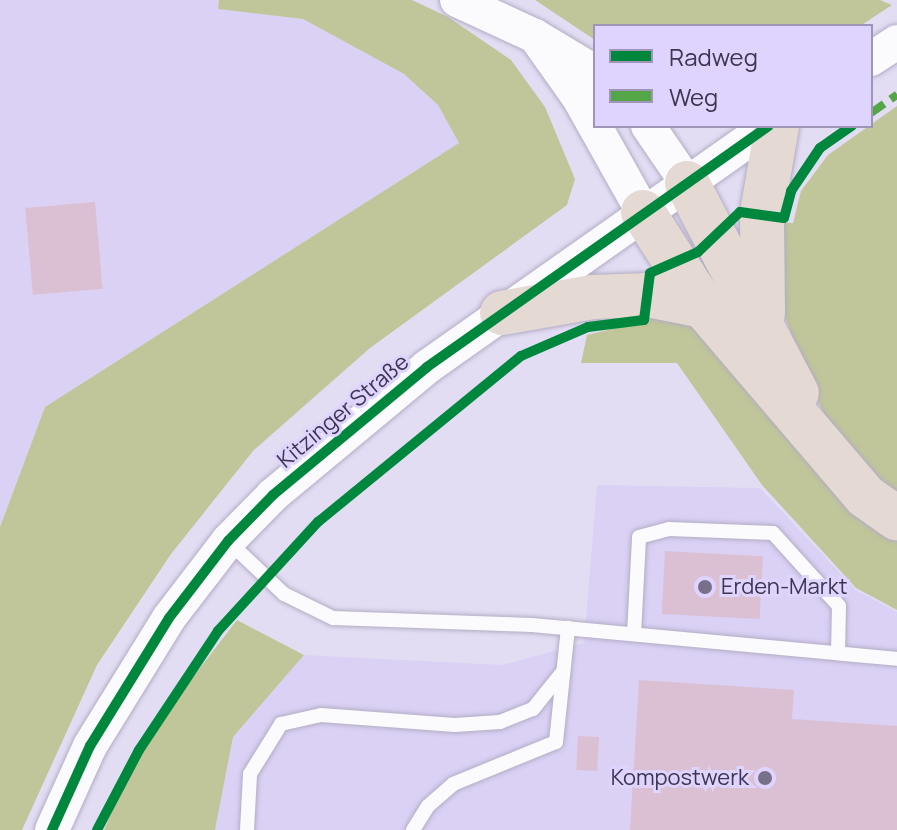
<!DOCTYPE html>
<html>
<head>
<meta charset="utf-8">
<style>
	body { margin:0 }
	#map { position:relative; width:897px; height:830px; overflow:hidden; background:#e3ddf4; font-family:Manrope,sans-serif }
	div>[style] { position:absolute }
	[style*='--x'] { left:calc(var(--x)*1px); top:calc(var(--y)*1px); width:calc(var(--w)*1px); rotate:calc(var(--a)*1deg) }
	.built>* { inset:0; background:#dad1f5 }
	.green>* { inset:0; background:#c0c699 }
	.building>* { inset:0; background:#dbc0d4; transform-origin:0 0 }
	.roads { filter:drop-shadow(0 0 2px #b3adc4) drop-shadow(0 0 2px #b3adc4) }
	.service>* { height:14px; margin:-7px; padding:0 7px; transform-origin:7px; border-radius:7px; background:#fbfafd }
	.tertiary>* { height:34px; margin:-17px; padding:0 17px; transform-origin:17px; border-radius:17px; background:#fbfafd }
	.trunk>* { height:44px; margin:-22px; padding:0 22px; transform-origin:22px; border-radius:22px; background:#e4d9d3 }
	.quiet>* { height:8px; margin-top:-4px; transform-origin:0; background:repeating-linear-gradient(90deg,#54a548 0 16px,transparent 0 24px) }
	.cycleway>* { height:10px; margin:-5px; padding:0 5px; transform-origin:5px; border-radius:5px; background:#00873e }
	.dots>* { width:22px; height:22px; translate:-50% -50%; box-sizing:border-box; border:4px solid #ded4fd; border-radius:50% }
	span { translate:-50% -50%; white-space:nowrap; text-align:center; line-height:1.15; -webkit-text-stroke:6px #ded4fd; paint-order:stroke }
	.street-label { font-size:22px; color:#3e3651 }
	.poi-label { font-size:22px; color:#3e3651 }
	.left { translate:0 -50%; text-align:left }
	.right { translate:-100% -50%; text-align:right }
	.legend { position:absolute; left:593px; top:24px; width:280px; height:104px; box-sizing:border-box; background:#ded4fd; border:2px solid #9e95b8; margin:0; padding:10px 14px; list-style:none; font-size:24px; color:#3e3651 }
	.legend li { display:flex; align-items:center; gap:16px; height:40px }
	.legend b { width:40px; border:2px solid #9e95b8 }
</style>
</head>
<body>
<div id="map">
	<div class="built">
		<div style="clip-path:polygon(0 0,219px 0,219px 9px,303px 19px,404px 74px,438px 105px,459px 143px,45px 407px,0 527px)"></div>
		<div style="clip-path:polygon(597px 485px,760px 488px,856px 590px,897px 612px,897px 830px,215px 830px,233px 737px,304px 655px,502px 665px,584px 643px)"></div>
	</div>
	<div class="green">
		<div style="clip-path:polygon(219px 0,412px 0,448px 17px,511px 60px,545px 107px,575px 179px,567px 205px,370px 348px,253px 451px,171px 554px,97px 665px,22px 830px,0 830px,0 527px,45px 407px,459px 143px,438px 105px,404px 74px,303px 19px,218px 9px)"></div>
		<div style="clip-path:polygon(535px 0,880px 0,892px 5px,860px 26px,595px 26px,595px 40px)"></div>
		<div style="clip-path:polygon(897px 106px,897px 498px,831px 428px,808px 380px,778px 297px,774px 223px,793px 223px,801px 191px,828px 155px)"></div>
		<div style="clip-path:polygon(649px 312px,696px 326px,852px 510px,897px 541px,897px 610px,856px 588px,762px 485px,677px 363px,581px 363px,587px 335px,646px 321px)"></div>
		<div style="clip-path:polygon(237px 620px,304px 655px,233px 737px,215px 830px,104px 830px,128px 775px,177px 698px)"></div>
	</div>
	<div class="building">
		<div style="left:95px;top:202px;width:87px;height:70px;rotate:85deg"></div>
		<div style="left:665px;top:551px;width:98px;height:63px;rotate:3deg"></div>
		<div style="clip-path:polygon(639px 680px,794px 690px,792px 719px,897px 726px,897px 830px,630px 830px)"></div>
		<div style="left:578px;top:736px;width:21px;height:34px;rotate:3deg"></div>
	</div>
	<div class="roads">
		<div class="service">
			<div style="--x:229;--y:542;--w:76;--a:43.4"></div>
			<div style="--x:284;--y:594;--w:55;--a:26.1"></div>
			<div style="--x:333;--y:618;--w:199;--a:2"></div>
			<div style="--x:532;--y:625;--w:367;--a:5.3"></div>
			<div style="--x:634;--y:634;--w:97;--a:-87"></div>
			<div style="--x:639;--y:537;--w:31;--a:-15"></div>
			<div style="--x:669;--y:529;--w:104;--a:2.2"></div>
			<div style="--x:773;--y:533;--w:98;--a:47.9"></div>
			<div style="--x:839;--y:606;--w:47;--a:91.2"></div>
			<div style="--x:247;--y:830;--w:56;--a:-86.9"></div>
			<div style="--x:250;--y:774;--w:59;--a:-58.2"></div>
			<div style="--x:281;--y:724;--w:41;--a:-12.7"></div>
			<div style="--x:321;--y:715;--w:134;--a:4.3"></div>
			<div style="--x:455;--y:725;--w:45;--a:-3.8"></div>
			<div style="--x:500;--y:722;--w:35;--a:-22"></div>
			<div style="--x:533;--y:709;--w:45;--a:-51.3"></div>
			<div style="--x:413;--y:830;--w:28;--a:-58"></div>
			<div style="--x:428;--y:806;--w:33;--a:-41"></div>
			<div style="--x:453;--y:784;--w:111;--a:-22.2"></div>
			<div style="--x:556;--y:742;--w:115;--a:-84"></div>
		</div>
		<div class="tertiary">
			<div style="--x:457;--y:0;--w:86;--a:24.8"></div>
			<div style="--x:535;--y:36;--w:70;--a:31"></div>
			<div style="--x:535;--y:36;--w:76;--a:54.6"></div>
			<div style="--x:579;--y:98;--w:131;--a:60.7"></div>
			<div style="--x:871;--y:59;--w:31;--a:-33"></div>
			<div style="--x:648;--y:126;--w:69;--a:55.6"></div>
			<div style="--x:52;--y:830;--w:92;--a:-65.7"></div>
			<div style="--x:90;--y:746;--w:150;--a:-58.3"></div>
			<div style="--x:169;--y:618;--w:97;--a:-52.5"></div>
			<div style="--x:228;--y:541;--w:64;--a:-45.6"></div>
			<div style="--x:273;--y:495;--w:200;--a:-39.7"></div>
			<div style="--x:427;--y:367;--w:418;--a:-35.2"></div>
		</div>
		<div class="trunk">
			<div style="--x:687;--y:183;--w:237;--a:62.4"></div>
			<div style="--x:643;--y:212;--w:112;--a:57.4"></div>
			<div style="--x:703;--y:306;--w:250;--a:49.5"></div>
			<div style="--x:865;--y:496;--w:39;--a:35"></div>
			<div style="--x:502;--y:313;--w:92;--a:-10"></div>
			<div style="--x:593;--y:297;--w:54;--a:-2.1"></div>
			<div style="--x:647;--y:295;--w:57;--a:11.1"></div>
			<div style="--x:763;--y:313;--w:100;--a:-90.6"></div>
			<div style="--x:762;--y:213;--w:88;--a:-80.2"></div>
		</div>
	</div>
	<div class="quiet">
		<div style="--x:871;--y:113;--w:32;--a:-35"></div>
	</div>
	<div class="cycleway">
		<div style="--x:52;--y:830;--w:92;--a:-65.7"></div>
		<div style="--x:90;--y:746;--w:150;--a:-58.3"></div>
		<div style="--x:169;--y:618;--w:97;--a:-52.5"></div>
		<div style="--x:228;--y:541;--w:64;--a:-45.6"></div>
		<div style="--x:273;--y:495;--w:200;--a:-39.7"></div>
		<div style="--x:427;--y:367;--w:418;--a:-35.2"></div>
		<div style="--x:97;--y:830;--w:90;--a:-62.3"></div>
		<div style="--x:139;--y:750;--w:143;--a:-56.4"></div>
		<div style="--x:218;--y:631;--w:148;--a:-47.5"></div>
		<div style="--x:318;--y:522;--w:262;--a:-39.3"></div>
		<div style="--x:521;--y:356;--w:73;--a:-23.4"></div>
		<div style="--x:588;--y:327;--w:56;--a:-7.1"></div>
		<div style="--x:644;--y:320;--w:47;--a:-82.7"></div>
		<div style="--x:650;--y:273;--w:52;--a:-23.6"></div>
		<div style="--x:698;--y:252;--w:58;--a:-43.6"></div>
		<div style="--x:740;--y:212;--w:44;--a:7.8"></div>
		<div style="--x:784;--y:218;--w:28;--a:-75"></div>
		<div style="--x:791;--y:191;--w:52;--a:-56"></div>
		<div style="--x:820;--y:148;--w:39;--a:-35"></div>
	</div>
	<div class="dots">
		<div style="left:705px;top:587px;background:#78708a"></div>
		<div style="left:765px;top:778px;background:#78708a"></div>
	</div>
	<div class="street-label">
		<span style="left:343px;top:411px;rotate:-40deg">Kitzinger Straße</span>
	</div>
	<div class="poi-label">
		<span class="left" style="left:721px;top:587px">Erden-Markt</span>
		<span class="right" style="left:749px;top:778px">Kompostwerk</span>
	</div>
	<ul class="legend">
	<li><b style="height:10px;background:#00873e"></b>Radweg</li>
	<li><b style="height:10px;background:#54a548"></b>Weg</li>
	</ul>
</div>
</body>
</html>
